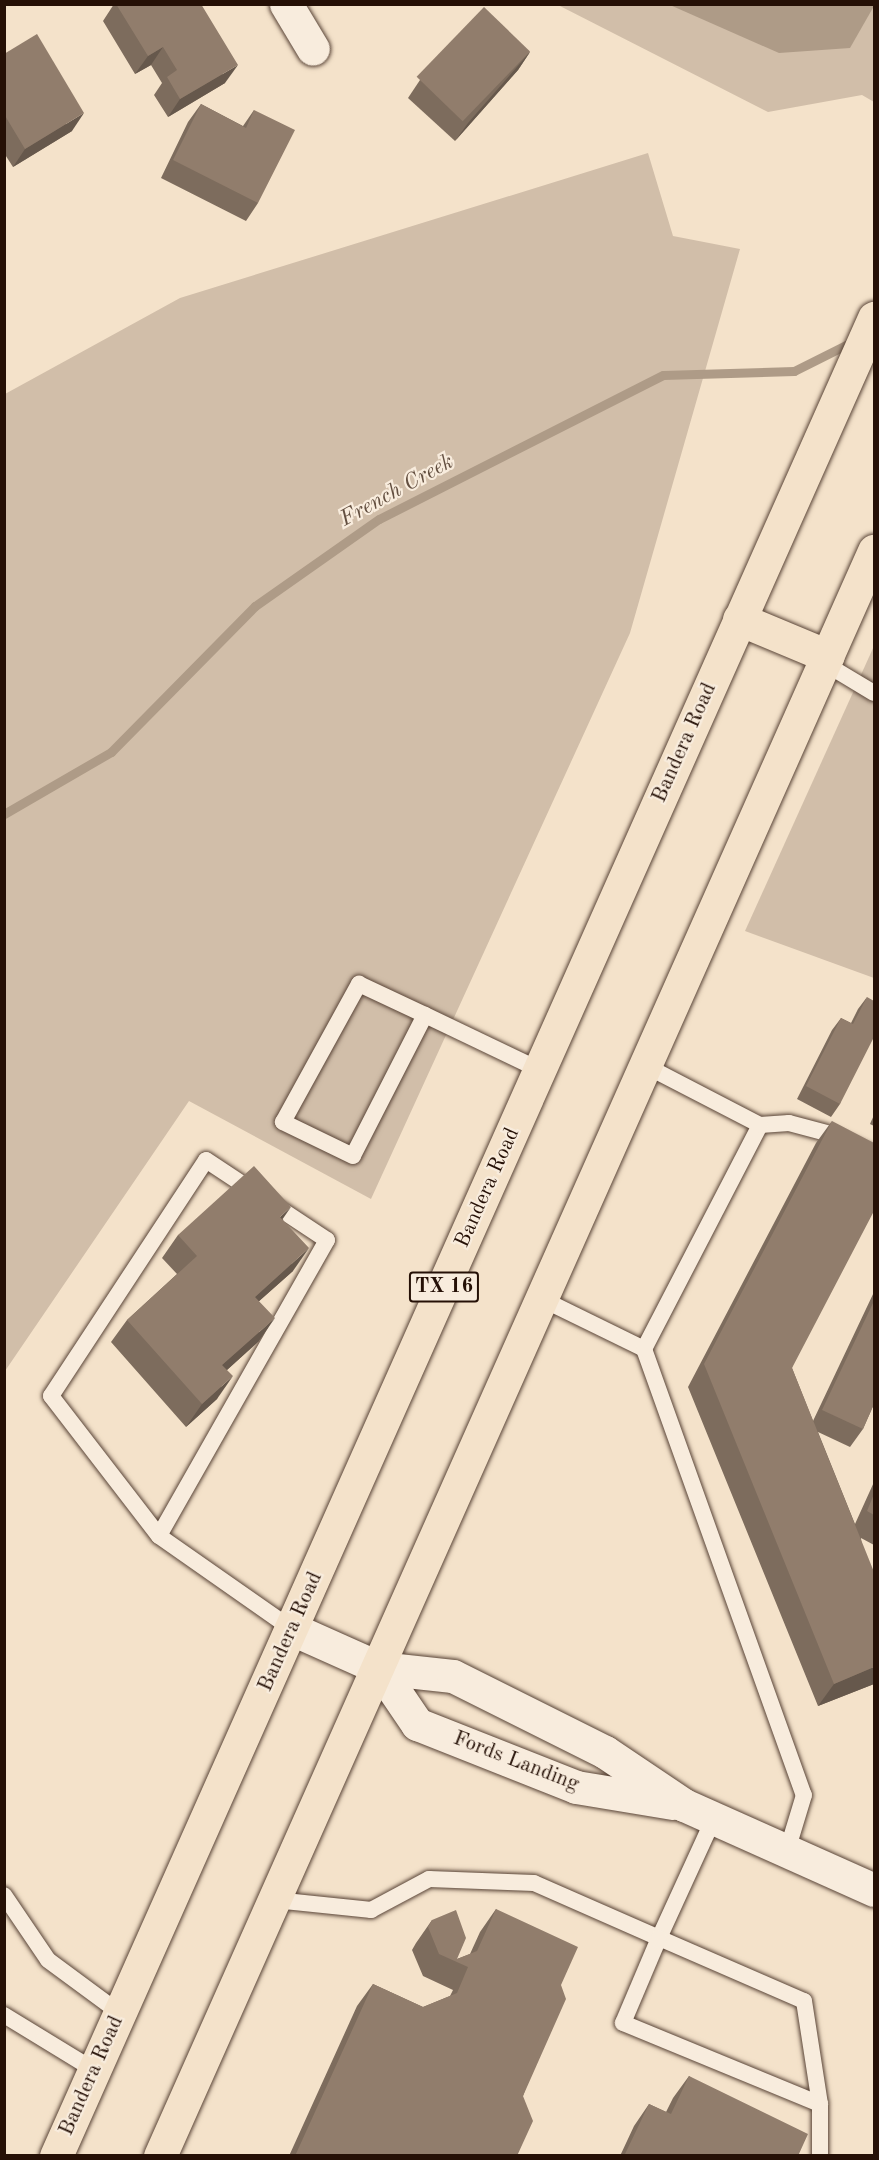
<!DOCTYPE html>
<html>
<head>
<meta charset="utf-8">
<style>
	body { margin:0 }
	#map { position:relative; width:879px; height:2160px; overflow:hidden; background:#f4e2ca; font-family:"Old Standard TT",serif }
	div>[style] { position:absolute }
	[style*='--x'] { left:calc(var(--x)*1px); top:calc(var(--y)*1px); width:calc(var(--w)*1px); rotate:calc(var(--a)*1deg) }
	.green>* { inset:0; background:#d1bea9 }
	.water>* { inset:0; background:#ae9b87 }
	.stream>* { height:9px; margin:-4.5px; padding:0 4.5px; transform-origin:4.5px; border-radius:4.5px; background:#ae9b87 }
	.roads { filter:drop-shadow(0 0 2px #594437) drop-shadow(0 0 2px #594437) }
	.lane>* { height:16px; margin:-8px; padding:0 8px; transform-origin:8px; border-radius:8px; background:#f8ecdd }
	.street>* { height:33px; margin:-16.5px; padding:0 16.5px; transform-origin:16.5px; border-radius:16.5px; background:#f8ecdd }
	.primary>* { height:33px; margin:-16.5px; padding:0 16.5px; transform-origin:16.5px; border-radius:16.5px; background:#f4e2ca }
	.wall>* { inset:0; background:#7d6c5d }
	.shaded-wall>* { inset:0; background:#66584c }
	.building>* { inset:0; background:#917d6c; transform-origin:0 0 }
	span { translate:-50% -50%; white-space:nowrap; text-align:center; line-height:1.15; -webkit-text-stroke:4.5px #f8ecdd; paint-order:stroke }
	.shield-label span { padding:2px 4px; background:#f8ecdd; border:2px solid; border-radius:4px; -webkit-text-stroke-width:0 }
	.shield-label { font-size:20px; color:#251006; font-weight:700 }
	.street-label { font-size:21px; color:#251006 }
	.water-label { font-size:22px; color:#634f40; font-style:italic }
	.frame { position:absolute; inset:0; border:6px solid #251006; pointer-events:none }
</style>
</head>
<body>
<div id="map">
	<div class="green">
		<div style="clip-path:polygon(558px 5px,874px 5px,874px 102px,862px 95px,768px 112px)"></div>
		<div style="clip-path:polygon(648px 153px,673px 236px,740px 249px,630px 633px,371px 1199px,189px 1101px,5px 1371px,5px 394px,180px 298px)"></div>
		<div style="clip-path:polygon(874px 646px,874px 978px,745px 931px)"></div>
	</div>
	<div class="water">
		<div style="clip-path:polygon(670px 5px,874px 4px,874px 6px,850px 48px,779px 53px)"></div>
	</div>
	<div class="stream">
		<div style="--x:4;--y:814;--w:124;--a:-30.1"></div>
		<div style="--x:111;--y:752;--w:205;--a:-45.4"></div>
		<div style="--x:255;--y:606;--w:151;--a:-35.1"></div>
		<div style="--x:379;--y:519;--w:318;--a:-26.9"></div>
		<div style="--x:663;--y:375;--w:131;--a:-1.7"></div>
		<div style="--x:794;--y:371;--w:67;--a:-26.6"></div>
	</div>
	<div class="roads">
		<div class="lane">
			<div style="--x:824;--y:663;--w:58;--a:31"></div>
			<div style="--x:425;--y:1015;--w:158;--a:117.1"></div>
			<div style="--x:353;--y:1156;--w:78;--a:-154.1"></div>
			<div style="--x:283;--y:1122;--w:158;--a:-61.2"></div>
			<div style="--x:359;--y:984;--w:73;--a:25.2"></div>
			<div style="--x:425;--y:1015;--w:127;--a:25.6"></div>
			<div style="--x:760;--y:1125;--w:29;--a:-4"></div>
			<div style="--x:789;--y:1123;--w:38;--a:15"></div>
			<div style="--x:826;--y:1133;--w:53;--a:24.6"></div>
			<div style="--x:542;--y:1299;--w:114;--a:26.1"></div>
			<div style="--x:644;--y:1349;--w:474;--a:70.3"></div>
			<div style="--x:804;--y:1795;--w:59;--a:106.9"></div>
			<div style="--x:644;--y:1349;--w:252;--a:-62.6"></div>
			<div style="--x:760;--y:1125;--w:128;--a:-152.6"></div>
			<div style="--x:159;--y:1536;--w:177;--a:-127.6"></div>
			<div style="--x:51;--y:1396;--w:282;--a:-56.7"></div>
			<div style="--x:206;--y:1160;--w:145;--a:33.5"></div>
			<div style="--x:327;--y:1240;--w:340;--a:119.6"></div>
			<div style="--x:159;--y:1536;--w:162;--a:35"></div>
			<div style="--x:714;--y:1818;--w:132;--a:114.6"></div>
			<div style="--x:659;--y:1938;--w:158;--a:23.5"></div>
			<div style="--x:804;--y:2001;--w:104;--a:81.2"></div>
			<div style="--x:820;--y:2104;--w:52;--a:90"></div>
			<div style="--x:4;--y:1895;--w:78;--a:55.9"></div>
			<div style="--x:48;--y:1960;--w:89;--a:36.4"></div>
			<div style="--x:275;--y:1900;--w:97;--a:5.9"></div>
			<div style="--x:371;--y:1910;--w:66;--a:-28.1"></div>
			<div style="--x:429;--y:1879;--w:105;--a:2.2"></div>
			<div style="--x:534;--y:1883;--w:137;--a:23.7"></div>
			<div style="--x:659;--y:1938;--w:92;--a:113"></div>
			<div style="--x:623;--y:2023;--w:213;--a:22.4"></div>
			<div style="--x:4;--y:2015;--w:105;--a:31.4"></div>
		</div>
		<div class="street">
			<div style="--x:286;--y:4;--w:52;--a:59"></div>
			<div style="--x:292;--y:1629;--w:95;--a:24.1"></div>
			<div style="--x:379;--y:1668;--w:74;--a:6.2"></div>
			<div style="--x:453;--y:1676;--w:170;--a:26.6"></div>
			<div style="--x:605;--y:1752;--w:95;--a:33.9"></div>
			<div style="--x:684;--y:1805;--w:208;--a:24.1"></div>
			<div style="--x:379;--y:1668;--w:68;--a:55.8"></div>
			<div style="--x:417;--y:1724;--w:171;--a:21.6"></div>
			<div style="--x:576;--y:1787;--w:98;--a:9.4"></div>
		</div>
		<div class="primary">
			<div style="--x:739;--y:619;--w:96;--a:22.6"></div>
			<div style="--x:56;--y:2156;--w:2012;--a:-66.01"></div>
			<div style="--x:160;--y:2156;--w:1757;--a:-66.02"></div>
		</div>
	</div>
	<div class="wall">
		<div style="clip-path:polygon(114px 4px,201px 4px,225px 83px,168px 117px,154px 95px,162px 83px,151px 65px,135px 74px,103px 21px)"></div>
		<div style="clip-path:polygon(530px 52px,518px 70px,455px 141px,408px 98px,420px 80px)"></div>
		<div style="clip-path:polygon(4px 54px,72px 131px,13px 167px,4px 153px)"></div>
		<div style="clip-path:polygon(201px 104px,243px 126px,254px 110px,258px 203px,246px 221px,161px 178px,188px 122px)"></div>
		<div style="clip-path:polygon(867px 997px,840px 1104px,831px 1117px,797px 1099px,832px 1030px,841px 1018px,851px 1023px,858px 1009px)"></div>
		<div style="clip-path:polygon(874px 1115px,874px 1126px,870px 1124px)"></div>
		<div style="clip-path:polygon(832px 1121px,792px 1368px,813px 1421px,874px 1292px,874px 1404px,863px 1429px,850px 1447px,818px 1432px,855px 1524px,874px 1482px,874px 1545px,861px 1538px,874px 1684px,818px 1706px,688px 1387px,816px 1143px)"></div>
		<div style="clip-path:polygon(283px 1219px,293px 1271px,259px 1301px,259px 1341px,227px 1370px,217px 1399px,186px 1427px,111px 1342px,127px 1320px,177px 1274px,162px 1258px,178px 1235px)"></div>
		<div style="clip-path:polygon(496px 1909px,561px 1985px,523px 2096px,517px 2156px,289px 2156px,357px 2006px,373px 1984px,423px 2007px,450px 1996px,453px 1990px,423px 1976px,412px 1950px,416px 1943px,432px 1920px,457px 1959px,470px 1954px,480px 1932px)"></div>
		<div style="clip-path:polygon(689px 2076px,798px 2156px,620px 2156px,634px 2126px,649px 2104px,666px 2112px,673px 2098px)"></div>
	</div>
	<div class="shaded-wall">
		<div style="clip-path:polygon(163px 47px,151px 65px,135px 74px,148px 56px)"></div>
		<div style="clip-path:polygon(530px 52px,518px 70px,455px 141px,468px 123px)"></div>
		<div style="clip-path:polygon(238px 65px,225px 83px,168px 117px,180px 99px)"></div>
		<div style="clip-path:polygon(84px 113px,72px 131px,13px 167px,25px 149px)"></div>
		<div style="clip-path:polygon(291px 1207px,275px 1230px,280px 1217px)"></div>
		<div style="clip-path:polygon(309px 1248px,293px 1271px,239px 1319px,255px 1297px)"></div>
		<div style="clip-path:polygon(275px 1318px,259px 1341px,207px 1388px,222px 1365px)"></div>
		<div style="clip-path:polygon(233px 1376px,217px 1399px,186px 1427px,202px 1404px)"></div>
		<div style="clip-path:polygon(874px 1667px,874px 1684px,818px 1706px,834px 1684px)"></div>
	</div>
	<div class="building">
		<div style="clip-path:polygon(116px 4px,201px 4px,238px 65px,180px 99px,167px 77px,177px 70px,163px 47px,148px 56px)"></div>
		<div style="left:484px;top:7px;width:64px;height:97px;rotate:44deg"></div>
		<div style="clip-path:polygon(37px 34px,84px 113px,25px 149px,4px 114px,4px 54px)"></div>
		<div style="clip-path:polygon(201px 104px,246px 128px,254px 110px,295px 130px,258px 203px,173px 160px)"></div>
		<div style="clip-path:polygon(867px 997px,874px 1001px,874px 1037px,840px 1104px,806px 1086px,841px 1018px,853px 1024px)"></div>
		<div style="clip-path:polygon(832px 1121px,874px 1143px,874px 1211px,792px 1368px,874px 1572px,874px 1667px,834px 1684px,704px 1364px)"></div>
		<div style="clip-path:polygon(254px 1166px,291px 1207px,280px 1217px,309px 1248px,255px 1297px,275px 1318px,222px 1365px,233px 1376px,202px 1404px,127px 1320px,197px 1256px,178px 1235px)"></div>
		<div style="clip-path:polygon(874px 1301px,874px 1404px,863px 1429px,822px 1410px)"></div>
		<div style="clip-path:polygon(874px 1494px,874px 1515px,867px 1511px)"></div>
		<div style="clip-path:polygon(496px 1909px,578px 1947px,561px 1985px,566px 1999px,523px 2096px,533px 2121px,517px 2156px,295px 2156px,373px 1984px,423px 2007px,457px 1993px,468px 1967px,439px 1954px,428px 1927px,432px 1920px,456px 1910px,466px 1938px,457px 1959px,477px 1951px)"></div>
		<div style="clip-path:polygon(689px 2076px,808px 2134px,798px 2156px,629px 2156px,625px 2154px,649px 2104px,671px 2114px)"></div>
	</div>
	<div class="shield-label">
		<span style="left:444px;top:1287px">TX 16</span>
	</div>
	<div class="street-label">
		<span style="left:685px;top:743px;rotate:-66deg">Bandera Road</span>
		<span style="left:488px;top:1188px;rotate:-66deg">Bandera Road</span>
		<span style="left:291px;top:1632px;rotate:-66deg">Bandera Road</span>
		<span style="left:516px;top:1762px;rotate:21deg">Fords Landing</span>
		<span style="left:92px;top:2076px;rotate:-66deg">Bandera Road</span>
	</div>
	<div class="water-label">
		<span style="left:397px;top:491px;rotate:-29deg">French Creek</span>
	</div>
	<div class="frame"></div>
</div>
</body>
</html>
